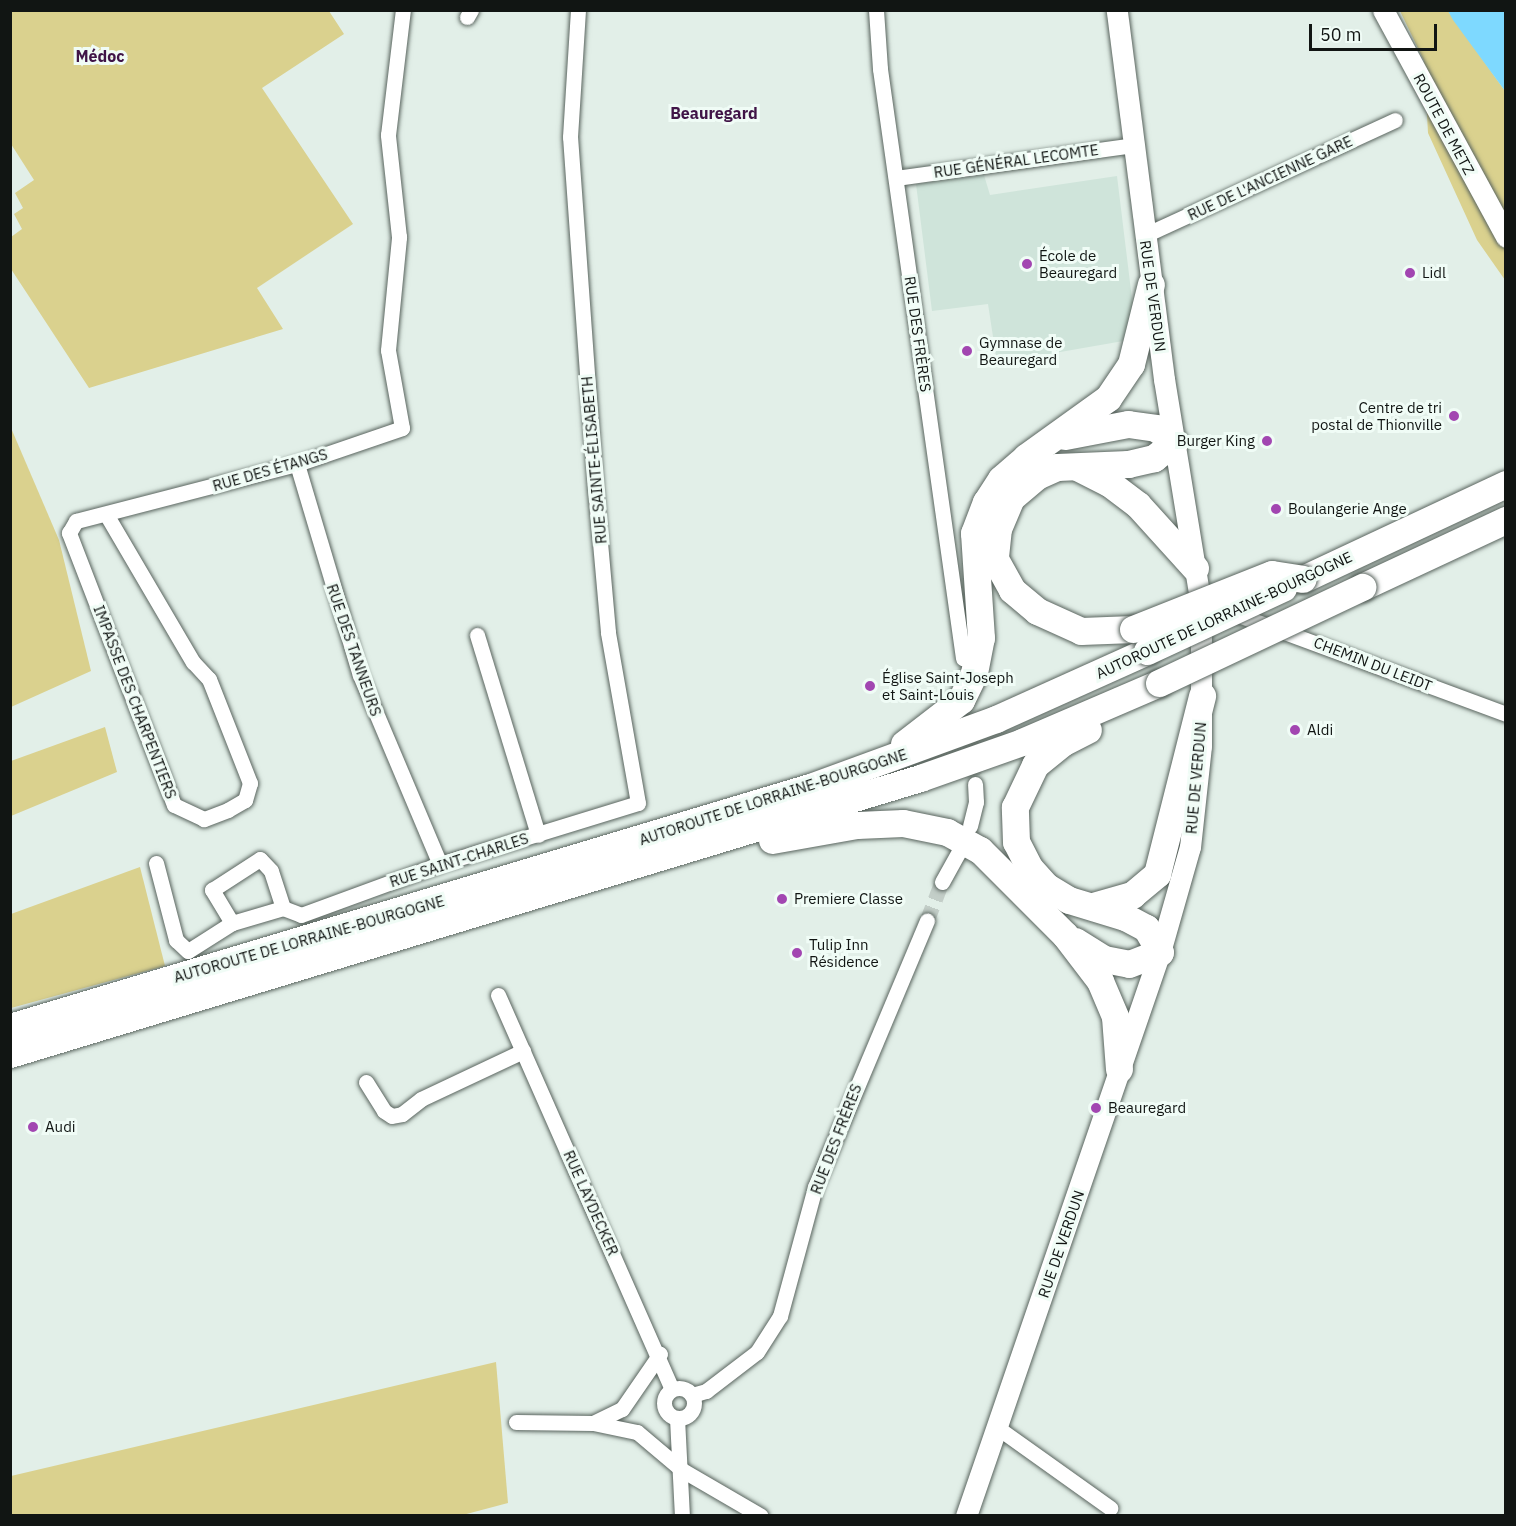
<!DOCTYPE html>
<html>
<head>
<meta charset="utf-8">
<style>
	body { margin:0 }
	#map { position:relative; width:1516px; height:1526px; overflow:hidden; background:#e2efe8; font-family:"IBM Plex Sans",sans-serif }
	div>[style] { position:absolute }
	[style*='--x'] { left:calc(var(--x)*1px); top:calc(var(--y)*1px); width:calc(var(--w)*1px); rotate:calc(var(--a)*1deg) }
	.built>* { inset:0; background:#cfe4da }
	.green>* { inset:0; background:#dad18e }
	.water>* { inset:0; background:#7ed9ff }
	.minor-tunnel>* { height:15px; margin-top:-7.5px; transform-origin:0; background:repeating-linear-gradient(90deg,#c3cec8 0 15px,transparent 0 23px) }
	.roads { filter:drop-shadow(0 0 2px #59645e) drop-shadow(0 0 2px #59645e) }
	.minor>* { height:15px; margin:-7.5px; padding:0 7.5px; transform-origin:7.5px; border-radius:7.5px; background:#fff }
	.minor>.ring { margin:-7.5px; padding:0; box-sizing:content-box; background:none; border:15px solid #fff; border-radius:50% }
	.secondary>* { height:21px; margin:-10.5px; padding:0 10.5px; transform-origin:10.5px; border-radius:10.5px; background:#fff }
	.motorway>* { height:27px; margin:-13.5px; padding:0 13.5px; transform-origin:13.5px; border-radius:13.5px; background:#fff }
	.bridges { filter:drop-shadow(0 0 2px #59645e) drop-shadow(0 0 2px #59645e) }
	.motorway-bridge>* { height:27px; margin:-13.5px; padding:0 13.5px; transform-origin:13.5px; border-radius:13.5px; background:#fff }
	.dots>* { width:16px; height:16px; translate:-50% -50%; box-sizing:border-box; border:3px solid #f0fcf6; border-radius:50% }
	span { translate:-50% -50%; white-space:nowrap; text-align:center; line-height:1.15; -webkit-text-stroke:6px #f0fcf6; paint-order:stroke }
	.street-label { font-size:15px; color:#111513 }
	.poi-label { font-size:15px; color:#111513 }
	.left { translate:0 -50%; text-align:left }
	.right { translate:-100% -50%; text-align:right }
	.neighbourhood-label { font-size:16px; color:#401447; font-weight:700 }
	.frame { position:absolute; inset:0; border:12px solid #111513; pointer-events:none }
	.scale { position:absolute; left:1309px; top:24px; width:128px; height:27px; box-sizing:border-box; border:3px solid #111513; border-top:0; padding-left:8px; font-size:18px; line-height:21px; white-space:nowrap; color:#111513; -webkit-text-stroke:4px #f0fcf6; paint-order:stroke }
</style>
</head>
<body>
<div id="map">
	<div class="built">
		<div style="clip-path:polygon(984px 175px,990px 195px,1117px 176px,1133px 307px,1129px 340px,997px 363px,988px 304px,932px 311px,916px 184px)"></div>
	</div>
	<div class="green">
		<div style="clip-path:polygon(10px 11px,329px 11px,344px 34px,262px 88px,353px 224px,257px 288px,283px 329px,89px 388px,11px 269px,11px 237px,22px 229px,14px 214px,23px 208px,15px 193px,34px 180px,11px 144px)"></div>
		<div style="clip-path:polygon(1400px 11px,1448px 11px,1505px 91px,1505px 280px,1477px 240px,1428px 133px,1424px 61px)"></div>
		<div style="clip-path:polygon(11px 428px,59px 540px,91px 671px,11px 707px)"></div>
		<div style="clip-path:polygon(105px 727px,117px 772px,11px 816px,11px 761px)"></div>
		<div style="clip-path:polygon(140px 867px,165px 966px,11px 1008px,11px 914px)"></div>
		<div style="clip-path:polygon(496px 1362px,508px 1503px,459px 1516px,11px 1515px,11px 1476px)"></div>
	</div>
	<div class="water">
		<div style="clip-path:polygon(1448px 11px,1505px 11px,1505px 91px,1453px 20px)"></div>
	</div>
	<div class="minor-tunnel">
		<div style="--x:966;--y:691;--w:93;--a:84.5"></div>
		<div style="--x:927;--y:921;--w:42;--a:-69"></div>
	</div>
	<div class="roads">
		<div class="minor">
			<div style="--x:876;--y:10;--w:59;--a:86.1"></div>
			<div style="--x:880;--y:69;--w:595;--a:81.98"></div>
			<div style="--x:467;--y:17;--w:8;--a:-60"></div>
			<div style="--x:896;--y:178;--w:241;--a:-7.9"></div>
			<div style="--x:1145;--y:235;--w:275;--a:-24.7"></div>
			<div style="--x:297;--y:464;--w:220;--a:73.4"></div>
			<div style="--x:360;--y:675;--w:205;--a:67.1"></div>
			<div style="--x:106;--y:514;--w:172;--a:59.6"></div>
			<div style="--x:193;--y:662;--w:23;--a:47"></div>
			<div style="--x:209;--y:679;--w:112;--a:68.5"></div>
			<div style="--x:250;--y:783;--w:18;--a:106"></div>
			<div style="--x:245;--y:800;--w:20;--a:150"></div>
			<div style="--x:228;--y:810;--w:26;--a:159"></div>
			<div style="--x:204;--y:819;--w:33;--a:-155"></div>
			<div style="--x:174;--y:805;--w:292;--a:-111.1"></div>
			<div style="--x:69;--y:533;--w:14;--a:-60"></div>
			<div style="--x:76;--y:521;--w:228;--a:-14.5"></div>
			<div style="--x:297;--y:464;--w:111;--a:-18.9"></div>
			<div style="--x:402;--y:428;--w:79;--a:-100.2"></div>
			<div style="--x:388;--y:350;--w:114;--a:-84.4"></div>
			<div style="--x:399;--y:237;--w:103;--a:-96.2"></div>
			<div style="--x:388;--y:135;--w:126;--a:-83.2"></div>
			<div style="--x:1233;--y:613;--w:291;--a:20.3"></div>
			<div style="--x:477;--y:635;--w:209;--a:73"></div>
			<div style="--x:970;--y:826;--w:25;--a:-76"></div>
			<div style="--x:976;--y:802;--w:18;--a:-93"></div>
			<div style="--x:156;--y:863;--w:80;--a:75.4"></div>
			<div style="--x:176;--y:940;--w:16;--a:43"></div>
			<div style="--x:188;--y:951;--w:52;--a:-32.5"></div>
			<div style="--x:942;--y:882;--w:33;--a:-61"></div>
			<div style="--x:283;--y:908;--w:53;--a:163.6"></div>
			<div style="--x:232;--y:923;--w:39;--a:-121"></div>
			<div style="--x:212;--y:890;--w:57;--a:-32.9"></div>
			<div style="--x:260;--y:859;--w:16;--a:47"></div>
			<div style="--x:271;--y:871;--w:39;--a:72"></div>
			<div style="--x:283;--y:908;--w:19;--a:21"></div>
			<div style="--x:301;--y:915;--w:148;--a:-20.1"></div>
			<div style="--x:440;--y:864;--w:207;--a:-17.1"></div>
			<div style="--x:638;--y:803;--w:174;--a:-100"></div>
			<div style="--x:608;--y:632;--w:148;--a:-95.1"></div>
			<div style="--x:595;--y:485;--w:349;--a:-94.1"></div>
			<div style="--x:570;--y:137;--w:127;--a:-86.4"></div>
			<div style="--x:498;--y:995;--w:431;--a:66.2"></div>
			<div style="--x:366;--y:1082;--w:34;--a:58"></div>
			<div style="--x:384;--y:1111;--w:9;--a:32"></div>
			<div style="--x:392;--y:1116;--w:10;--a:-11"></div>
			<div style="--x:402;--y:1114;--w:24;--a:-38"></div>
			<div style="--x:421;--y:1099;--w:113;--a:-25.2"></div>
			<div class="ring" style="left:664px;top:1388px;width:15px;height:15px"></div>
			<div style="--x:692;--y:1395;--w:15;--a:-16"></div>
			<div style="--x:706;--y:1391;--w:64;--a:-37.4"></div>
			<div style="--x:757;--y:1352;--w:43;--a:-57.4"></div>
			<div style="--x:780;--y:1316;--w:134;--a:-74.8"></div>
			<div style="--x:815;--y:1187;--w:289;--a:-67.2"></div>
			<div style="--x:677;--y:1418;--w:98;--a:87.1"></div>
			<div style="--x:516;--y:1422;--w:77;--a:0.7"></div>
			<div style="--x:593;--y:1423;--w:32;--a:-26"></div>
			<div style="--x:622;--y:1409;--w:67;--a:-55.4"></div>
			<div style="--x:593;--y:1423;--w:45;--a:11.6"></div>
			<div style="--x:637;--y:1432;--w:59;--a:40.2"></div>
			<div style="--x:682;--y:1470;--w:91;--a:30.2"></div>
			<div style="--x:998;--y:1428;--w:138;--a:35.5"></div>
		</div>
		<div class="secondary">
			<div style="--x:1383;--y:10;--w:258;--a:61.5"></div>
			<div style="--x:966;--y:1516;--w:596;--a:-71.02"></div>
			<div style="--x:1160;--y:952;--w:109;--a:-74.1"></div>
			<div style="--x:1190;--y:847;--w:102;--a:-83.8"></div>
			<div style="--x:1201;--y:746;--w:141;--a:-90"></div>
			<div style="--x:1201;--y:605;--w:229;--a:-99.3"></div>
			<div style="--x:1164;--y:379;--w:372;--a:-97.3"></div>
		</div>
		<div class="motorway">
			<div style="--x:1065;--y:436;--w:64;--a:-10.8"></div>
			<div style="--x:1128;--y:424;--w:28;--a:8"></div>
			<div style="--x:1156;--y:428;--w:23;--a:38"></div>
			<div style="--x:1174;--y:442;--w:26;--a:141"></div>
			<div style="--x:1154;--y:458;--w:27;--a:167"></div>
			<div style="--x:1128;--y:464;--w:71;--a:177.6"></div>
			<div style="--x:1057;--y:467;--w:22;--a:156"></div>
			<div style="--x:1037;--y:476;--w:34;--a:140"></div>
			<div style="--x:1011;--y:498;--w:33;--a:113"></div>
			<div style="--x:998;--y:528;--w:31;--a:96"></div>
			<div style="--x:995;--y:559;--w:35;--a:61"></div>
			<div style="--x:1012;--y:590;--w:33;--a:40"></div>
			<div style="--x:1037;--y:611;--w:48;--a:24.4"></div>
			<div style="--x:1081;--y:631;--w:52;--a:-2.2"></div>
			<div style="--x:1077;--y:467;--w:36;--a:27"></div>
			<div style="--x:1109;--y:483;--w:36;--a:37"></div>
			<div style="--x:1138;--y:505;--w:85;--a:47.9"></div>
			<div style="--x:1303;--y:579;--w:224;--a:-25.1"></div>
			<div style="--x:1362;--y:587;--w:159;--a:-25"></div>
			<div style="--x:904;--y:744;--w:72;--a:-37.7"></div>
			<div style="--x:961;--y:700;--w:30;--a:-64"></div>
			<div style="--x:974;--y:673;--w:36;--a:-79"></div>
			<div style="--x:981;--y:638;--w:105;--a:-93.8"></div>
			<div style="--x:974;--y:533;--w:33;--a:-69"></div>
			<div style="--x:986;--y:502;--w:27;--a:-57"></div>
			<div style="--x:1001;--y:479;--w:33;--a:-41"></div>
			<div style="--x:1026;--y:457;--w:101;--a:-35.7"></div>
			<div style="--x:1108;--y:398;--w:41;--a:-55.9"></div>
			<div style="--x:1131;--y:364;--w:82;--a:-76"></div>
			<div style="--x:772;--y:840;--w:86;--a:-10"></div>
			<div style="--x:857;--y:825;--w:46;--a:-2.5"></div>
			<div style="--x:903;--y:823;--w:45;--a:11.6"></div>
			<div style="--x:947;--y:832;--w:38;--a:29"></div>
			<div style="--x:980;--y:850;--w:120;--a:45"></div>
			<div style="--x:1065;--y:935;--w:58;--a:52.7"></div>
			<div style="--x:1100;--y:981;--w:39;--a:67"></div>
			<div style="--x:1115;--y:1017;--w:52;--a:85.6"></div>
			<div style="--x:1093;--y:906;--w:41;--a:-15.8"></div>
			<div style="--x:1132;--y:895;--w:33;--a:-40"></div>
			<div style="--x:1157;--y:874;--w:184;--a:-75.8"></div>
			<div style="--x:1075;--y:941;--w:34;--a:32"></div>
			<div style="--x:1104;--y:959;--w:25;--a:11"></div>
			<div style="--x:1129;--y:964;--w:33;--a:-21"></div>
			<div style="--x:1160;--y:952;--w:28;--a:-120"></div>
			<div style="--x:1146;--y:928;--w:24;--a:-152"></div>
			<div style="--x:1125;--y:917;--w:59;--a:-163.1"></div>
			<div style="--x:1069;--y:900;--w:27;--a:-149"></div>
			<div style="--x:1046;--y:886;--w:25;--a:-132"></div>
			<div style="--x:1029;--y:867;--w:28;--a:-117"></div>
			<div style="--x:1016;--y:842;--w:35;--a:-92"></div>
			<div style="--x:1015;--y:807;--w:47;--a:-64.5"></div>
			<div style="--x:1035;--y:765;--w:35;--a:-39"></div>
			<div style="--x:1062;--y:743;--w:29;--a:-27"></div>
			<div style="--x:10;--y:1027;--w:835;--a:-16.7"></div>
			<div style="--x:810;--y:787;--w:198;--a:-20.1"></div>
			<div style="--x:996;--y:719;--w:166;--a:-24.2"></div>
			<div style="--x:10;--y:1054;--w:951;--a:-16.87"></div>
			<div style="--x:920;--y:778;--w:108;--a:-19.4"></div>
			<div style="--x:1022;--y:742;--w:149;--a:-23.3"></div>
		</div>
	</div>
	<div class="bridges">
		<div class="motorway-bridge">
			<div style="--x:1133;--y:629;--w:149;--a:-21.6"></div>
			<div style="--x:1272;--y:574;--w:31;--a:9"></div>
			<div style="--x:1147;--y:651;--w:150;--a:-24.9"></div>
			<div style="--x:1159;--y:683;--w:225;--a:-25.3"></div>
		</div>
	</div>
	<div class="dots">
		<div style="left:1027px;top:264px;background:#a246b1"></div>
		<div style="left:1410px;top:273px;background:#a246b1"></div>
		<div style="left:967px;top:351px;background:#a246b1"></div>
		<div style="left:1454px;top:416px;background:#a246b1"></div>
		<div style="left:1267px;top:441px;background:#a246b1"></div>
		<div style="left:1276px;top:509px;background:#a246b1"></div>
		<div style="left:870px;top:686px;background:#a246b1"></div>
		<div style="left:1295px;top:730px;background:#a246b1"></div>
		<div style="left:782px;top:899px;background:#a246b1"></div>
		<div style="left:797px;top:953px;background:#a246b1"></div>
		<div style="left:1096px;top:1108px;background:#a246b1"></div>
		<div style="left:33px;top:1127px;background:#a246b1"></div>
	</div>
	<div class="street-label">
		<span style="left:1444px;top:124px;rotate:62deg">ROUTE DE METZ</span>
		<span style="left:1016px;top:161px;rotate:-8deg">RUE GÉNÉRAL LECOMTE</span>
		<span style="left:1270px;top:178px;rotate:-25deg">RUE DE L'ANCIENNE GARE</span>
		<span style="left:1153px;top:296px;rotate:82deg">RUE DE VERDUN</span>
		<span style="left:918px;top:334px;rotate:82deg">RUE DES FRÈRES</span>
		<span style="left:594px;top:460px;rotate:-95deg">RUE SAINTE-ÉLISABETH</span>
		<span style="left:270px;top:470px;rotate:-16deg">RUE DES ÉTANGS</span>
		<span style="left:1224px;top:615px;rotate:-25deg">AUTOROUTE DE LORRAINE-BOURGOGNE</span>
		<span style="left:354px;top:650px;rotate:71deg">RUE DES TANNEURS</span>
		<span style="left:1373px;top:664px;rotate:21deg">CHEMIN DU LEIDT</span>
		<span style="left:135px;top:702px;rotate:69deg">IMPASSE DES CHARPENTIERS</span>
		<span style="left:1196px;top:778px;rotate:-85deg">RUE DE VERDUN</span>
		<span style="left:773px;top:797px;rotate:-18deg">AUTOROUTE DE LORRAINE-BOURGOGNE</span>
		<span style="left:459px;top:860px;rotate:-18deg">RUE SAINT-CHARLES</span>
		<span style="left:309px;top:939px;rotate:-16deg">AUTOROUTE DE LORRAINE-BOURGOGNE</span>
		<span style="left:836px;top:1139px;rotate:-69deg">RUE DES FRÈRES</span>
		<span style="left:591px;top:1203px;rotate:66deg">RUE LAYDECKER</span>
		<span style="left:1061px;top:1244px;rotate:-71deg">RUE DE VERDUN</span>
	</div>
	<div class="poi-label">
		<span class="left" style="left:1039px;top:264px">École de<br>Beauregard</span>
		<span class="left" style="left:1422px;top:273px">Lidl</span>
		<span class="left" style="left:979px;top:351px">Gymnase de<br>Beauregard</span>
		<span class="right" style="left:1442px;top:416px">Centre de tri<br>postal de Thionville</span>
		<span class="right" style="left:1255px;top:441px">Burger King</span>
		<span class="left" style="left:1288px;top:509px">Boulangerie Ange</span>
		<span class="left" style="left:882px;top:686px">Église Saint-Joseph<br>et Saint-Louis</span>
		<span class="left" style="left:1307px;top:730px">Aldi</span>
		<span class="left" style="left:794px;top:899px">Premiere Classe</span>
		<span class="left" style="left:809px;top:953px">Tulip Inn<br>Résidence</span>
		<span class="left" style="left:1108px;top:1108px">Beauregard</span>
		<span class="left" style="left:45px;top:1127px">Audi</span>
	</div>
	<div class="neighbourhood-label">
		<span style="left:100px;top:56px">Médoc</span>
		<span style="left:714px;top:113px">Beauregard</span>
	</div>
	<div class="frame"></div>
	<div class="scale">50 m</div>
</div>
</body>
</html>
